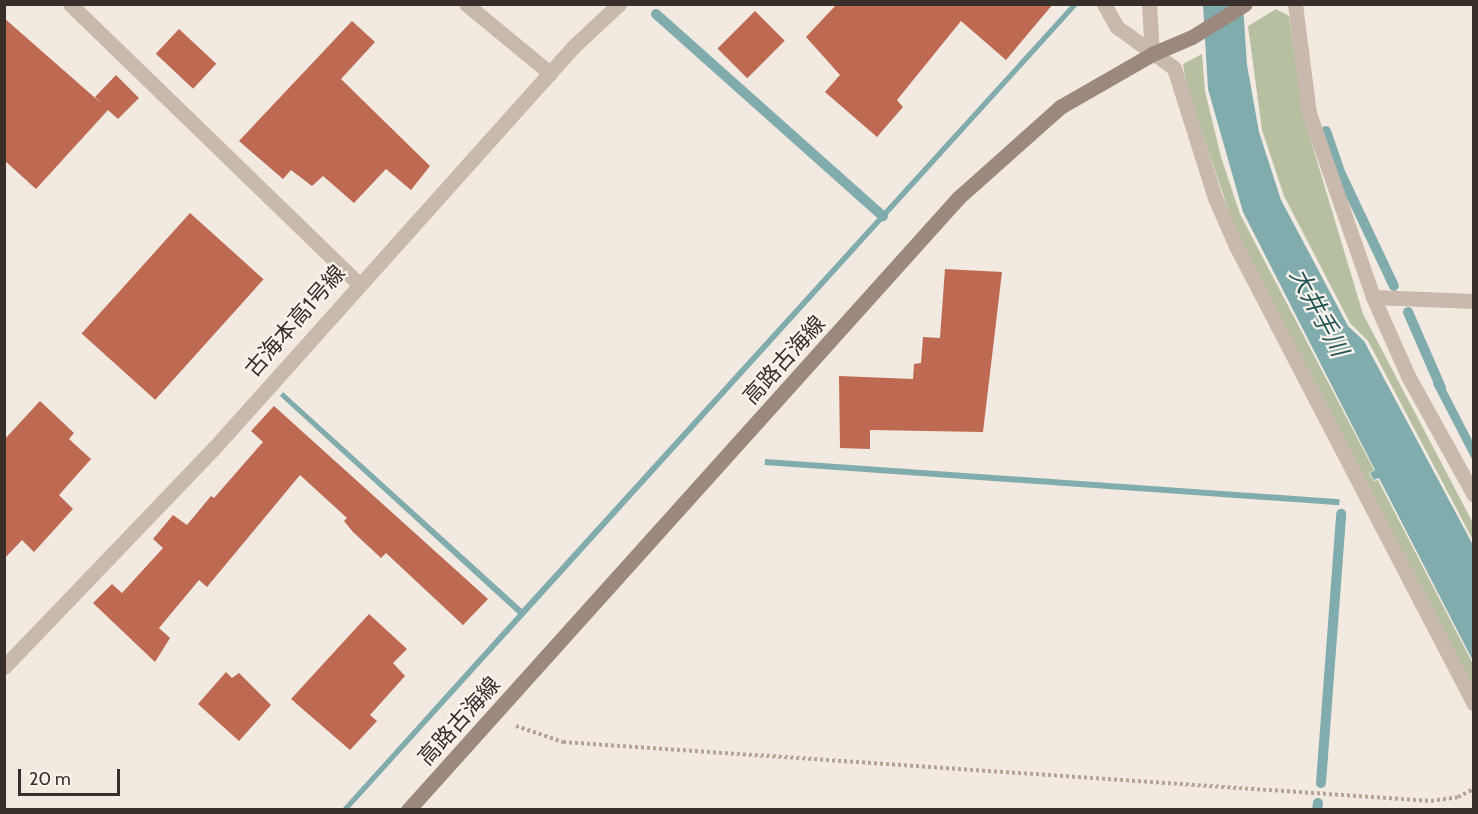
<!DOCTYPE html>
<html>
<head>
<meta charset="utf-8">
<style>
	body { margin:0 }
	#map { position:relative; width:1478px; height:814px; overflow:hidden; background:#f2e9e0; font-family:Cabin,"Noto Sans JP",sans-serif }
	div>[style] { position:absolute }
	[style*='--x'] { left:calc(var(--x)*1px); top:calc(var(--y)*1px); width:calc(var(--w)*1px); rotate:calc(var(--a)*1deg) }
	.green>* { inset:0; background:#b6c0a1 }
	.water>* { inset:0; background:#81acad; transform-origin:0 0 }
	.stream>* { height:10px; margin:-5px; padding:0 5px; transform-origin:5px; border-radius:5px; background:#81acad }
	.building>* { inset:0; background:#be6952; transform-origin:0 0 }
	.path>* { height:4px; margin-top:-2px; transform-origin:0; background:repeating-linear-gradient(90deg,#b5a397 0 3px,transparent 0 6px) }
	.service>* { height:15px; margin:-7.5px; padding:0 7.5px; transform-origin:7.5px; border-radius:7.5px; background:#c9b9ac }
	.minor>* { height:15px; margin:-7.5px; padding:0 7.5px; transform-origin:7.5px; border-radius:7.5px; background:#c9b9ac }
	.secondary>* { height:15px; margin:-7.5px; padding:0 7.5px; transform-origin:7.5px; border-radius:7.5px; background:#9d887e }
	span { translate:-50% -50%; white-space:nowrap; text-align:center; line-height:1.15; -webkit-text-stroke:4.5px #f9f3ec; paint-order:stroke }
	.street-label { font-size:22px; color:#382f2b }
	.water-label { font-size:24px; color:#235557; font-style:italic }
	.frame { position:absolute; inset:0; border:6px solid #382f2b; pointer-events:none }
	.scale { position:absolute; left:18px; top:769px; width:102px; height:27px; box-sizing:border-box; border:3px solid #382f2b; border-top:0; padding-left:8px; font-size:18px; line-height:21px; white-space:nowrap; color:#382f2b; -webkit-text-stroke:4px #f9f3ec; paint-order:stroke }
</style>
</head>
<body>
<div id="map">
	<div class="green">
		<div style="clip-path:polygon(1276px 9px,1289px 16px,1305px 121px,1363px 314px,1473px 523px,1473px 540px,1368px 341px,1350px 323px,1284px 196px,1262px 130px,1248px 26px)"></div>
		<div style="clip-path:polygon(1202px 54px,1205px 91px,1221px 157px,1240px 214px,1374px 470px,1369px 473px,1374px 481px,1378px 480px,1473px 664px,1473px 693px,1234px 227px,1186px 84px,1183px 64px)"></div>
	</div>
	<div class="water">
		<div style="clip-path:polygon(1072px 4px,1078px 5px,349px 809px,342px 809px,518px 614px,280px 396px,283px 392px,522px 609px)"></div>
		<div style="clip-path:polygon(1203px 5px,1243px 5px,1247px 65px,1259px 132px,1281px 200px,1348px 326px,1364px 341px,1473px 545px,1473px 661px,1379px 478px,1374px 480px,1370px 473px,1375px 470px,1243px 212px,1208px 89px)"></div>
		<div style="clip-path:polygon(1436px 370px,1473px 442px,1473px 461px,1433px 384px)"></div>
		<div style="left:765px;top:459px;width:576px;height:6px;rotate:4deg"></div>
	</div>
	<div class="stream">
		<div style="--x:656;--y:14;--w:304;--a:41.7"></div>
		<div style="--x:1326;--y:131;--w:43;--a:71.1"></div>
		<div style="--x:1340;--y:172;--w:126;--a:64.7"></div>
		<div style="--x:1408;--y:312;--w:83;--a:66.5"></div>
		<div style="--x:1321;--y:783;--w:270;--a:-85.7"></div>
		<div style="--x:1317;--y:810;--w:7;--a:-82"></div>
	</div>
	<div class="building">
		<div style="clip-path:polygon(837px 4px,1053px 4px,1006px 60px,961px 21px,897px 100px,903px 107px,877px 137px,825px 92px,840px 75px,806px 37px)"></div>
		<div style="left:755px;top:11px;width:42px;height:53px;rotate:45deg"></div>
		<div style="clip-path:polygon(4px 18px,102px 104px,95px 97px,116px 75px,139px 98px,118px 119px,108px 110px,36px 189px,4px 160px)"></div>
		<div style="clip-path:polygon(352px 21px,375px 42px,341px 79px,430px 166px,411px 190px,386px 169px,354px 203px,323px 176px,312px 186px,291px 170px,283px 179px,239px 141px)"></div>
		<div style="left:179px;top:29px;width:51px;height:34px;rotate:43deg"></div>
		<div style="left:190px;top:213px;width:99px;height:162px;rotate:42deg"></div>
		<div style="clip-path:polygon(945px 269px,1002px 272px,983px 432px,870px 430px,870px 449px,840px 448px,839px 376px,913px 379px,914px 364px,921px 363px,923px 337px,940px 338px)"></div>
		<div style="clip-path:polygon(40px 401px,74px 433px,69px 439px,91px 459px,59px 495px,73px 509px,34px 552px,22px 540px,4px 559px,4px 440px)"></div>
		<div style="clip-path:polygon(274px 406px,488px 599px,463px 625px,386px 553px,381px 558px,353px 532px,344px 521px,347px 518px,300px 475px,207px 587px,199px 580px,159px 628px,170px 638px,155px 662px,93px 603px,112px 584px,122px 593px,163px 548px,153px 539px,173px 515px,187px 525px,211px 496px,214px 498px,263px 442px,251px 431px)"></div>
		<div style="clip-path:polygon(369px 614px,407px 649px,393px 663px,405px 676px,370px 715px,377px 721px,350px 750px,291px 699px)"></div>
		<div style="clip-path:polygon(226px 672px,232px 678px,239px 673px,271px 705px,239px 741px,198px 704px)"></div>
	</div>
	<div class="path">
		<div style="--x:516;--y:726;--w:50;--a:18.8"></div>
		<div style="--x:563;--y:742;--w:870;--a:3.89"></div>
		<div style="--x:1431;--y:801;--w:27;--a:-8"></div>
		<div style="--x:1458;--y:797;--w:18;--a:-27"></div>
	</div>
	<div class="service">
		<div style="--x:70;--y:4;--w:401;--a:44.1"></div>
		<div style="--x:466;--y:4;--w:109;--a:39.4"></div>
	</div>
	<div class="minor">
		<div style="--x:1104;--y:4;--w:26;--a:61"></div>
		<div style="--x:1117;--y:27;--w:70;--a:35.7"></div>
		<div style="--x:1174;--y:68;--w:136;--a:72.5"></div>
		<div style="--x:1215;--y:198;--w:52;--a:66.4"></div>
		<div style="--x:1236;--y:246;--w:516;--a:62.54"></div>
		<div style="--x:1149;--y:4;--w:50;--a:86.6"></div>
		<div style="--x:1295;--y:4;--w:110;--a:82.7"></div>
		<div style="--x:1309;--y:113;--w:195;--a:70.8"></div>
		<div style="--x:1373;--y:297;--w:86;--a:66.1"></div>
		<div style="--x:1408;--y:376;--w:136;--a:61"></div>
		<div style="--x:1373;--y:297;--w:101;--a:2.3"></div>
		<div style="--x:4;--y:667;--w:303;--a:-46.2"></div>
		<div style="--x:214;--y:448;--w:540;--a:-48.15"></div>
		<div style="--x:574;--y:46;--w:62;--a:-43"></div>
	</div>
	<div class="secondary">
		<div style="--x:408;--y:810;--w:823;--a:-48.05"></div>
		<div style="--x:958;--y:198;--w:137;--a:-41.7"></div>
		<div style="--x:1060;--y:107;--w:106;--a:-29.9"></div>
		<div style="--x:1152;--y:54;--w:43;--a:-23"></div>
		<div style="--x:1192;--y:37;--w:62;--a:-31.9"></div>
	</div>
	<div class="street-label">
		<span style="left:295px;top:321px;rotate:-49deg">古海本高1号線</span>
		<span style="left:784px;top:360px;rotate:-48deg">高路古海線</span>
		<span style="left:459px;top:721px;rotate:-48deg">高路古海線</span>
	</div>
	<div class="water-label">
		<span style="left:1319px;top:312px;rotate:62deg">大井手川</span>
	</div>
	<div class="frame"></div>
	<div class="scale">20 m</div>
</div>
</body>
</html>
